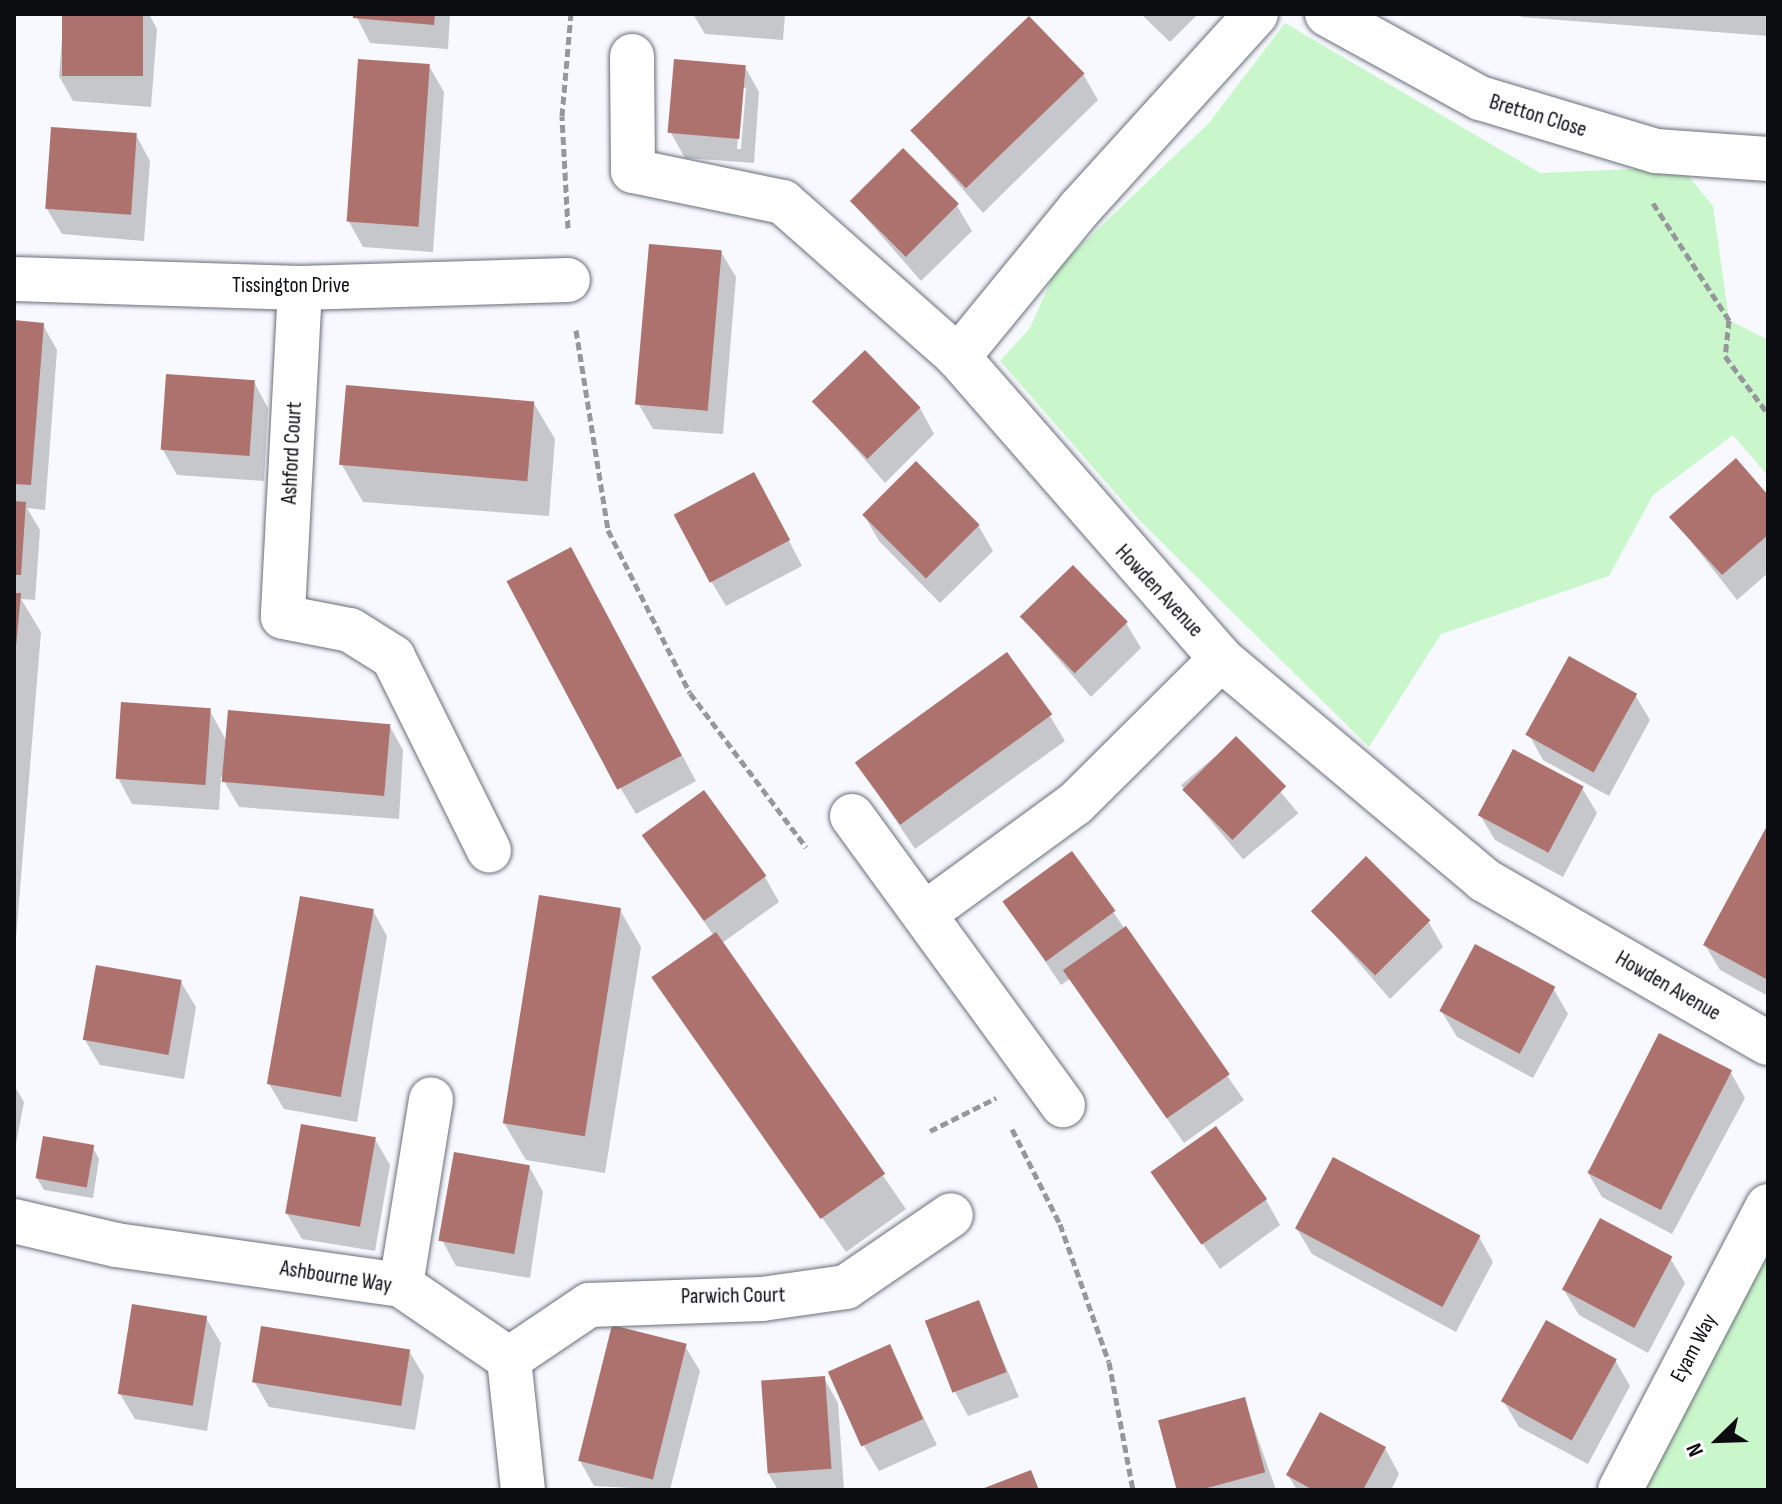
<!DOCTYPE html>
<html>
<head>
<meta charset="utf-8">
<style>
	body { margin:0 }
	#map { position:relative; width:1782px; height:1504px; overflow:hidden; background:#f7f9fe; font-family:"Sofia Sans Condensed",sans-serif }
	div>[style] { position:absolute }
	[style*='--x'] { left:calc(var(--x)*1px); top:calc(var(--y)*1px); width:calc(var(--w)*1px); rotate:calc(var(--a)*1deg) }
	.green>* { inset:0; background:#c9f7cb }
	.shadow>* { inset:0; background:#0003; transform-origin:0 0 }
	.building>* { inset:0; background:#ad726d; transform-origin:0 0 }
	.path>* { height:5px; margin-top:-2.5px; transform-origin:0; background:repeating-linear-gradient(90deg,#95979b 0 8px,transparent 0 12px) }
	.roads { filter:drop-shadow(0 0 2px #6a6e78) drop-shadow(0 0 2px #6a6e78) }
	.minor>* { height:44px; margin:-22px; padding:0 22px; transform-origin:22px; border-radius:22px; background:#fff }
	span { translate:-50% -50%; white-space:nowrap; text-align:center; line-height:1.15; -webkit-text-stroke:8px #fff; paint-order:stroke }
	.street-label { font-size:22px; color:#0b0c10 }
	.frame { position:absolute; inset:0; border:16px solid #0b0c10; pointer-events:none }
	.north { position:absolute; left:1678px; top:1400px; width:80px; height:80px; -webkit-text-stroke:6px #fff; paint-order:stroke; rotate:247deg; font-size:22px; font-weight:700; line-height:32px; text-align:center; color:#0b0c10 }
	.north::after { content:''; display:block; margin:auto; width:28px; height:36px; background:#0b0c10; clip-path:polygon(50% 0,100% 100%,50% 72%,0 100%) }
</style>
</head>
<body>
<div id="map">
	<div class="green">
		<div style="clip-path:polygon(1285px 23px,1540px 173px,1681px 167px,1713px 206px,1729px 320px,1768px 340px,1768px 476px,1733px 435px,1653px 495px,1609px 576px,1441px 634px,1369px 747px,1141px 522px,1000px 361px,1030px 328px,1056px 269px,1209px 123px)"></div>
		<div style="clip-path:polygon(1768px 1226px,1768px 1490px,1635px 1490px)"></div>
	</div>
	<div class="shadow">
		<div style="clip-path:polygon(64px 14px,149px 14px,157px 29px,151px 107px,73px 101px,59px 76px)"></div>
		<div style="clip-path:polygon(355px 14px,450px 14px,448px 49px,370px 43px)"></div>
		<div style="clip-path:polygon(693px 14px,785px 14px,783px 40px,705px 34px)"></div>
		<div style="clip-path:polygon(1141px 14px,1198px 14px,1170px 42px)"></div>
		<div style="clip-path:polygon(1520px 14px,1768px 14px,1768px 36px,1521px 17px)"></div>
		<div style="clip-path:polygon(429px 66px,444px 92px,433px 252px,363px 247px,349px 222px)"></div>
		<div style="clip-path:polygon(evenodd,745px 67px,759px 92px,754px 163px,685px 158px,671px 133px,745px 67px,742px 88px,746px 88px,741px 149px,737px 149px,742px 88px)"></div>
		<div style="clip-path:polygon(1083px 74px,1098px 100px,983px 213px,914px 132px)"></div>
		<div style="clip-path:polygon(136px 135px,150px 161px,144px 241px,62px 234px,47px 209px)"></div>
		<div style="clip-path:polygon(851px 201px,957px 206px,972px 231px,921px 281px)"></div>
		<div style="clip-path:polygon(721px 252px,736px 277px,723px 434px,653px 429px,638px 403px)"></div>
		<div style="clip-path:polygon(14px 322px,43px 325px,57px 350px,45px 510px,27px 508px,40px 530px,35px 600px,21px 599px,41px 632px,14px 963px)"></div>
		<div style="clip-path:polygon(254px 382px,268px 408px,264px 481px,177px 475px,163px 450px)"></div>
		<div style="clip-path:polygon(533px 402px,555px 439px,549px 516px,363px 502px,342px 465px)"></div>
		<div style="clip-path:polygon(815px 402px,920px 408px,934px 434px,885px 483px)"></div>
		<div style="clip-path:polygon(1768px 498px,1768px 573px,1737px 600px,1672px 517px)"></div>
		<div style="clip-path:polygon(768px 500px,802px 566px,726px 606px,711px 581px)"></div>
		<div style="clip-path:polygon(864px 515px,978px 525px,993px 551px,940px 603px,879px 541px)"></div>
		<div style="clip-path:polygon(585px 575px,696px 781px,636px 814px,621px 789px)"></div>
		<div style="clip-path:polygon(1022px 617px,1126px 623px,1141px 648px,1091px 697px)"></div>
		<div style="clip-path:polygon(1635px 695px,1650px 720px,1609px 796px,1543px 760px,1529px 735px)"></div>
		<div style="clip-path:polygon(210px 711px,227px 742px,389px 725px,403px 750px,399px 819px,239px 807px,221px 776px,219px 810px,132px 804px,118px 778px)"></div>
		<div style="clip-path:polygon(1050px 716px,1065px 741px,915px 849px,857px 762px)"></div>
		<div style="left:1236px;top:739px;width:97px;height:72px;rotate:50deg"></div>
		<div style="clip-path:polygon(1582px 788px,1597px 813px,1563px 877px,1495px 840px,1480px 815px)"></div>
		<div style="clip-path:polygon(1768px 828px,1768px 996px,1720px 970px,1705px 945px)"></div>
		<div style="clip-path:polygon(645px 836px,765px 877px,779px 902px,722px 943px,906px 1209px,846px 1252px,655px 978px,714px 936px)"></div>
		<div style="clip-path:polygon(1072px 853px,1244px 1100px,1184px 1143px,1070px 979px,1061px 985px,1005px 902px)"></div>
		<div style="clip-path:polygon(620px 910px,641px 947px,605px 1173px,526px 1160px,504px 1123px)"></div>
		<div style="clip-path:polygon(373px 911px,387px 936px,357px 1122px,284px 1109px,269px 1084px)"></div>
		<div style="clip-path:polygon(1314px 911px,1428px 921px,1443px 947px,1390px 999px)"></div>
		<div style="clip-path:polygon(181px 982px,196px 1007px,184px 1079px,100px 1065px,85px 1040px)"></div>
		<div style="clip-path:polygon(1553px 988px,1568px 1014px,1533px 1078px,1457px 1037px,1442px 1012px)"></div>
		<div style="clip-path:polygon(1731px 1073px,1745px 1098px,1672px 1234px,1602px 1197px,1587px 1171px)"></div>
		<div style="clip-path:polygon(14px 1085px,24px 1102px,14px 1154px)"></div>
		<div style="clip-path:polygon(375px 1139px,390px 1165px,375px 1251px,302px 1239px,287px 1214px)"></div>
		<div style="clip-path:polygon(92px 1146px,99px 1159px,93px 1198px,44px 1190px,37px 1178px)"></div>
		<div style="clip-path:polygon(529px 1166px,543px 1192px,530px 1278px,456px 1266px,442px 1240px)"></div>
		<div style="clip-path:polygon(1154px 1173px,1266px 1200px,1280px 1225px,1220px 1269px)"></div>
		<div style="clip-path:polygon(1297px 1229px,1479px 1237px,1493px 1262px,1456px 1332px,1312px 1254px)"></div>
		<div style="clip-path:polygon(1670px 1258px,1685px 1283px,1648px 1353px,1579px 1315px,1564px 1290px)"></div>
		<div style="clip-path:polygon(978px 1303px,1019px 1397px,968px 1416px,954px 1390px)"></div>
		<div style="clip-path:polygon(206px 1318px,221px 1343px,207px 1431px,135px 1419px,120px 1394px)"></div>
		<div style="clip-path:polygon(685px 1346px,700px 1371px,670px 1490px,594px 1486px,580px 1461px)"></div>
		<div style="clip-path:polygon(889px 1347px,937px 1445px,879px 1471px,864px 1446px)"></div>
		<div style="clip-path:polygon(409px 1351px,424px 1376px,415px 1430px,269px 1407px,254px 1381px)"></div>
		<div style="clip-path:polygon(1615px 1360px,1630px 1386px,1588px 1464px,1519px 1427px,1504px 1402px)"></div>
		<div style="clip-path:polygon(824px 1378px,838px 1403px,844px 1490px,778px 1490px,768px 1473px)"></div>
		<div style="clip-path:polygon(1244px 1399px,1276px 1490px,1178px 1490px,1160px 1421px)"></div>
		<div style="clip-path:polygon(1385px 1448px,1399px 1474px,1391px 1490px,1297px 1490px,1288px 1475px)"></div>
	</div>
	<div class="building">
		<div style="left:62px;top:14px;width:81px;height:62px"></div>
		<div style="clip-path:polygon(353px 14px,435px 14px,434px 25px,353px 18px)"></div>
		<div style="left:1029px;top:16px;width:80px;height:165px;rotate:46deg"></div>
		<div style="left:358px;top:59px;width:72px;height:163px;rotate:4deg"></div>
		<div style="left:674px;top:59px;width:72px;height:74px;rotate:5deg"></div>
		<div style="left:51px;top:127px;width:86px;height:82px;rotate:4deg"></div>
		<div style="left:903px;top:148px;width:79px;height:75px;rotate:45deg"></div>
		<div style="left:649px;top:244px;width:73px;height:161px;rotate:5deg"></div>
		<div style="clip-path:polygon(14px 320px,44px 323px,31px 485px,14px 484px)"></div>
		<div style="left:865px;top:350px;width:80px;height:74px;rotate:46deg"></div>
		<div style="left:166px;top:374px;width:89px;height:76px;rotate:4deg"></div>
		<div style="left:346px;top:385px;width:189px;height:80px;rotate:5deg"></div>
		<div style="clip-path:polygon(1736px 458px,1768px 495px,1768px 535px,1722px 575px,1669px 517px)"></div>
		<div style="left:916px;top:461px;width:90px;height:76px;rotate:45deg"></div>
		<div style="left:754px;top:472px;width:77px;height:91px;rotate:62deg"></div>
		<div style="clip-path:polygon(14px 501px,26px 502px,21px 575px,14px 575px)"></div>
		<div style="left:571px;top:547px;width:236px;height:73px;rotate:62deg"></div>
		<div style="left:1073px;top:565px;width:79px;height:74px;rotate:46deg"></div>
		<div style="clip-path:polygon(14px 593px,21px 593px,16px 647px,14px 647px)"></div>
		<div style="left:1007px;top:652px;width:77px;height:188px;rotate:54deg"></div>
		<div style="left:1569px;top:656px;width:78px;height:90px;rotate:29deg"></div>
		<div style="left:121px;top:702px;width:90px;height:77px;rotate:4deg"></div>
		<div style="left:228px;top:710px;width:163px;height:72px;rotate:5deg"></div>
		<div style="left:1236px;top:736px;width:71px;height:76px;rotate:45deg"></div>
		<div style="left:1513px;top:749px;width:80px;height:75px;rotate:28deg"></div>
		<div style="left:704px;top:790px;width:106px;height:77px;rotate:54deg"></div>
		<div style="clip-path:polygon(1768px 824px,1768px 980px,1703px 945px)"></div>
		<div style="left:1072px;top:851px;width:74px;height:86px;rotate:54deg"></div>
		<div style="left:1366px;top:856px;width:91px;height:78px;rotate:45deg"></div>
		<div style="left:539px;top:895px;width:83px;height:231px;rotate:9deg"></div>
		<div style="left:300px;top:896px;width:75px;height:191px;rotate:10deg"></div>
		<div style="left:1126px;top:926px;width:181px;height:77px;rotate:55deg"></div>
		<div style="left:716px;top:932px;width:295px;height:79px;rotate:55deg"></div>
		<div style="left:1475px;top:944px;width:91px;height:76px;rotate:28deg"></div>
		<div style="left:96px;top:965px;width:87px;height:76px;rotate:10deg"></div>
		<div style="left:1659px;top:1033px;width:82px;height:157px;rotate:27deg"></div>
		<div style="left:301px;top:1124px;width:76px;height:91px;rotate:10deg"></div>
		<div style="left:1216px;top:1126px;width:89px;height:80px;rotate:55deg"></div>
		<div style="left:43px;top:1136px;width:52px;height:43px;rotate:10deg"></div>
		<div style="left:454px;top:1152px;width:77px;height:90px;rotate:10deg"></div>
		<div style="left:1333px;top:1157px;width:167px;height:81px;rotate:28deg"></div>
		<div style="left:1600px;top:1218px;width:82px;height:81px;rotate:28deg"></div>
		<div style="left:979px;top:1300px;width:77px;height:58px;rotate:69deg"></div>
		<div style="left:132px;top:1304px;width:76px;height:91px;rotate:9deg"></div>
		<div style="left:1546px;top:1320px;width:81px;height:93px;rotate:29deg"></div>
		<div style="left:612px;top:1325px;width:77px;height:140px;rotate:14deg"></div>
		<div style="left:261px;top:1326px;width:151px;height:57px;rotate:9deg"></div>
		<div style="left:890px;top:1344px;width:82px;height:68px;rotate:66deg"></div>
		<div style="left:825px;top:1376px;width:93px;height:64px;rotate:86deg"></div>
		<div style="left:1245px;top:1397px;width:78px;height:90px;rotate:75deg"></div>
		<div style="clip-path:polygon(1320px 1412px,1386px 1447px,1363px 1490px,1313px 1490px,1286px 1475px)"></div>
		<div style="clip-path:polygon(1031px 1470px,1039px 1490px,979px 1490px)"></div>
	</div>
	<div class="path">
		<div style="--x:1653;--y:203;--w:140;--a:57"></div>
		<div style="--x:1729;--y:320;--w:36;--a:96"></div>
		<div style="--x:1725;--y:356;--w:72;--a:53.4"></div>
		<div style="--x:568;--y:228;--w:112;--a:-93.1"></div>
		<div style="--x:562;--y:116;--w:102;--a:-85"></div>
		<div style="--x:576;--y:330;--w:203;--a:80.9"></div>
		<div style="--x:608;--y:530;--w:182;--a:63.3"></div>
		<div style="--x:690;--y:693;--w:193;--a:53"></div>
		<div style="--x:1012;--y:1129;--w:106;--a:63.2"></div>
		<div style="--x:1060;--y:1224;--w:146;--a:70.5"></div>
		<div style="--x:1109;--y:1362;--w:130;--a:79.4"></div>
		<div style="--x:930;--y:1131;--w:74;--a:-26.6"></div>
	</div>
	<div class="roads">
		<div class="minor">
			<div style="--x:1256;--y:14;--w:262;--a:132.2"></div>
			<div style="--x:1080;--y:208;--w:193;--a:129.3"></div>
			<div style="--x:958;--y:357;--w:400;--a:48.9"></div>
			<div style="--x:1221;--y:659;--w:344;--a:40"></div>
			<div style="--x:1484;--y:880;--w:327;--a:29.9"></div>
			<div style="--x:1327;--y:14;--w:175;--a:28.8"></div>
			<div style="--x:1480;--y:98;--w:184;--a:16.8"></div>
			<div style="--x:1656;--y:151;--w:112;--a:4.1"></div>
			<div style="--x:632;--y:56;--w:115;--a:89.5"></div>
			<div style="--x:633;--y:171;--w:153;--a:11.7"></div>
			<div style="--x:783;--y:202;--w:234;--a:41.5"></div>
			<div style="--x:14;--y:279;--w:286;--a:1.8"></div>
			<div style="--x:300;--y:288;--w:268;--a:-1.7"></div>
			<div style="--x:300;--y:288;--w:329;--a:93"></div>
			<div style="--x:283;--y:617;--w:68;--a:11"></div>
			<div style="--x:350;--y:630;--w:51;--a:32.1"></div>
			<div style="--x:393;--y:657;--w:216;--a:63.6"></div>
			<div style="--x:852;--y:816;--w:358;--a:53.9"></div>
			<div style="--x:924;--y:914;--w:187;--a:-36.1"></div>
			<div style="--x:1075;--y:804;--w:206;--a:-44.8"></div>
			<div style="--x:14;--y:1221;--w:105;--a:13.2"></div>
			<div style="--x:116;--y:1245;--w:288;--a:8"></div>
			<div style="--x:401;--y:1285;--w:131;--a:34.4"></div>
			<div style="--x:509;--y:1359;--w:132;--a:83.9"></div>
			<div style="--x:401;--y:1285;--w:188;--a:-80.8"></div>
			<div style="--x:509;--y:1359;--w:97;--a:-34"></div>
			<div style="--x:589;--y:1305;--w:173;--a:-2"></div>
			<div style="--x:762;--y:1299;--w:85;--a:-8.1"></div>
			<div style="--x:846;--y:1287;--w:127;--a:-34.4"></div>
			<div style="--x:1620;--y:1490;--w:320;--a:-62.5"></div>
		</div>
	</div>
	<div class="street-label">
		<span style="left:1538px;top:116px;rotate:17deg">Bretton Close</span>
		<span style="left:291px;top:286px">Tissington Drive</span>
		<span style="left:292px;top:453px;rotate:-87deg">Ashford Court</span>
		<span style="left:1159px;top:591px;rotate:47deg">Howden Avenue</span>
		<span style="left:1668px;top:986px;rotate:30deg">Howden Avenue</span>
		<span style="left:336px;top:1277px;rotate:9deg">Ashbourne Way</span>
		<span style="left:733px;top:1296px;rotate:-1deg">Parwich Court</span>
		<span style="left:1694px;top:1348px;rotate:-62deg">Eyam Way</span>
	</div>
	<div class="frame"></div>
	<div class="north">N</div>
</div>
</body>
</html>
